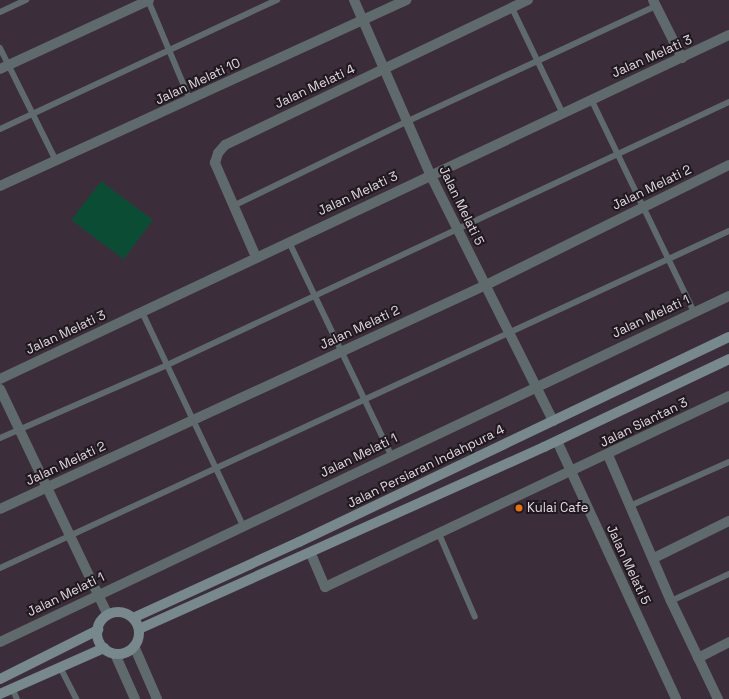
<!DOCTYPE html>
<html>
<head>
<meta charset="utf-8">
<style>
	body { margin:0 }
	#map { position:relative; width:729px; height:699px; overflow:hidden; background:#3c2d3b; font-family:"Space Grotesk",sans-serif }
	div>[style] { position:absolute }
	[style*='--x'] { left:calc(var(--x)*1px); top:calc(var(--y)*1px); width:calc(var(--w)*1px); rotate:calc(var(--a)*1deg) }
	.green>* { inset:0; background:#0b4d34; transform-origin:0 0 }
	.service>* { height:6px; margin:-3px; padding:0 3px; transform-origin:3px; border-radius:3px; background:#5f6a6d }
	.minor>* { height:10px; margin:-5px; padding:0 5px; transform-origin:5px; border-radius:5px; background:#5f6a6d }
	.tertiary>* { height:10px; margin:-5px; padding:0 5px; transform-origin:5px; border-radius:5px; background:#5f6a6d }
	.secondary>* { height:10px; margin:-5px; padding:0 5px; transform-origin:5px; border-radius:5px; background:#77898d }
	.secondary>.ring { margin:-5px; padding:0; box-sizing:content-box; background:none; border:10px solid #77898d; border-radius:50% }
	.dots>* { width:11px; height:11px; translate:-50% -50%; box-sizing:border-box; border:2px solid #1f181e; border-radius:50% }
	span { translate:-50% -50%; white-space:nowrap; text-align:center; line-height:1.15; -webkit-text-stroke:4px #1f181e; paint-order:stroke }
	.street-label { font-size:13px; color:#e2d8e1 }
	.poi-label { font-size:13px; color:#e2d8e1 }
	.left { translate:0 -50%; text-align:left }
</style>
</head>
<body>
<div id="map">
	<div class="green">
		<div style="left:101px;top:181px;width:65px;height:49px;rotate:37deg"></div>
	</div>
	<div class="service">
		<div style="--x:148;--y:0;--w:108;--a:67.2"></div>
		<div style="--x:512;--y:8;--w:115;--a:64.3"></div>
		<div style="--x:0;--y:12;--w:29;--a:-25"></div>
		<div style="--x:0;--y:48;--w:126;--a:63.6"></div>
		<div style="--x:591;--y:99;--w:237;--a:64.2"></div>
		<div style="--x:0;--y:129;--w:306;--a:-25"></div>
		<div style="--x:233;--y:206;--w:195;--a:-25.9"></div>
		<div style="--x:408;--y:121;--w:273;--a:-24.9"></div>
		<div style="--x:289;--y:242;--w:236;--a:64.4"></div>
		<div style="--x:142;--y:312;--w:237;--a:64.7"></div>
		<div style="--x:0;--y:438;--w:182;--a:-23.6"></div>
		<div style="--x:167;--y:365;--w:620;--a:-25.08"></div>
		<div style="--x:632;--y:505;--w:106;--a:-23.9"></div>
		<div style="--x:439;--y:534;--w:90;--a:66.6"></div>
		<div style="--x:0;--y:568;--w:803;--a:-24.81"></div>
		<div style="--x:671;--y:601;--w:64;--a:-25"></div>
		<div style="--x:60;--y:667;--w:36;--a:63"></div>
		<div style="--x:12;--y:688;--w:12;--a:66"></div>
	</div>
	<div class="minor">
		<div style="--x:354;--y:0;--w:190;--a:66.4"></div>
		<div style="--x:430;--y:174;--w:276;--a:63.5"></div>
		<div style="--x:653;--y:0;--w:65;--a:63.4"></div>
		<div style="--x:0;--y:69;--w:164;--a:-24.8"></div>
		<div style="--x:0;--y:186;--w:447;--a:-24.6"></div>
		<div style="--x:256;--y:257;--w:103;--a:-113.6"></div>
		<div style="--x:215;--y:163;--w:10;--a:-73"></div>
		<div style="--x:218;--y:153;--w:11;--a:-49"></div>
		<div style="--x:225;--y:145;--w:336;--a:-25.6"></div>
		<div style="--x:0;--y:379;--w:806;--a:-25.26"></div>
		<div style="--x:0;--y:389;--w:250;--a:64.5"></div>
		<div style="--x:557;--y:441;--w:284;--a:65.2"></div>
		<div style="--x:608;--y:455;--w:159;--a:66.7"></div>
		<div style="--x:671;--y:601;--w:109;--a:64.4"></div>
		<div style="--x:0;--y:509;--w:535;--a:-24.75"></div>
		<div style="--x:486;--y:285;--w:271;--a:-26.3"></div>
		<div style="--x:311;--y:554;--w:36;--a:67"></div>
		<div style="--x:325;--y:587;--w:447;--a:-25.3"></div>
		<div style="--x:654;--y:558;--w:84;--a:-26.3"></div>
		<div style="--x:0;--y:642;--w:807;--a:-25.39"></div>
		<div style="--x:698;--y:658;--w:35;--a:-27"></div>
	</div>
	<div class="tertiary">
		<div style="--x:134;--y:646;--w:58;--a:66.5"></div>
		<div style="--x:115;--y:654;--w:49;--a:66"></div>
	</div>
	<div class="secondary">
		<div class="ring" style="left:97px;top:612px;width:32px;height:32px"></div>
		<div style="--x:133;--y:618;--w:183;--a:-24.6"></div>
		<div style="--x:299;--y:542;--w:476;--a:-25.5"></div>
		<div style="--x:139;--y:629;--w:444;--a:-24.2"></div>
		<div style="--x:544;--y:447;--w:205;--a:-25.4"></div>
		<div style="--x:0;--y:679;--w:110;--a:-26.6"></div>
		<div style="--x:0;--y:694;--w:114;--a:-23.9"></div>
	</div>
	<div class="dots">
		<div style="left:519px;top:508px;background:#e8710a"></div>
	</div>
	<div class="street-label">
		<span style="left:652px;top:57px;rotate:-24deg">Jalan Melati 3</span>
		<span style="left:198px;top:82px;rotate:-25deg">Jalan Melati 10</span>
		<span style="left:315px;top:87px;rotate:-25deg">Jalan Melati 4</span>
		<span style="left:652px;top:188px;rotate:-26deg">Jalan Melati 2</span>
		<span style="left:358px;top:194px;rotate:-25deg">Jalan Melati 3</span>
		<span style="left:461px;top:206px;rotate:64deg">Jalan Melati 5</span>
		<span style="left:651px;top:317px;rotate:-25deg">Jalan Melati 1</span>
		<span style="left:360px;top:328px;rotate:-25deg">Jalan Melati 2</span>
		<span style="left:66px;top:333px;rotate:-25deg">Jalan Melati 3</span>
		<span style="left:644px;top:423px;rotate:-26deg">Jalan Siantan 3</span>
		<span style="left:359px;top:456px;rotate:-26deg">Jalan Melati 1</span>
		<span style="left:66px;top:464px;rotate:-25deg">Jalan Melati 2</span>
		<span style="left:426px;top:467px;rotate:-26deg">Jalan Persiaran Indahpura 4</span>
		<span style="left:628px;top:565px;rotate:65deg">Jalan Melati 5</span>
		<span style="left:66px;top:595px;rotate:-26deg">Jalan Melati 1</span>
	</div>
	<div class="poi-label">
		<span class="left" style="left:527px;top:508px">Kulai Cafe</span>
	</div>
</div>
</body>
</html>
